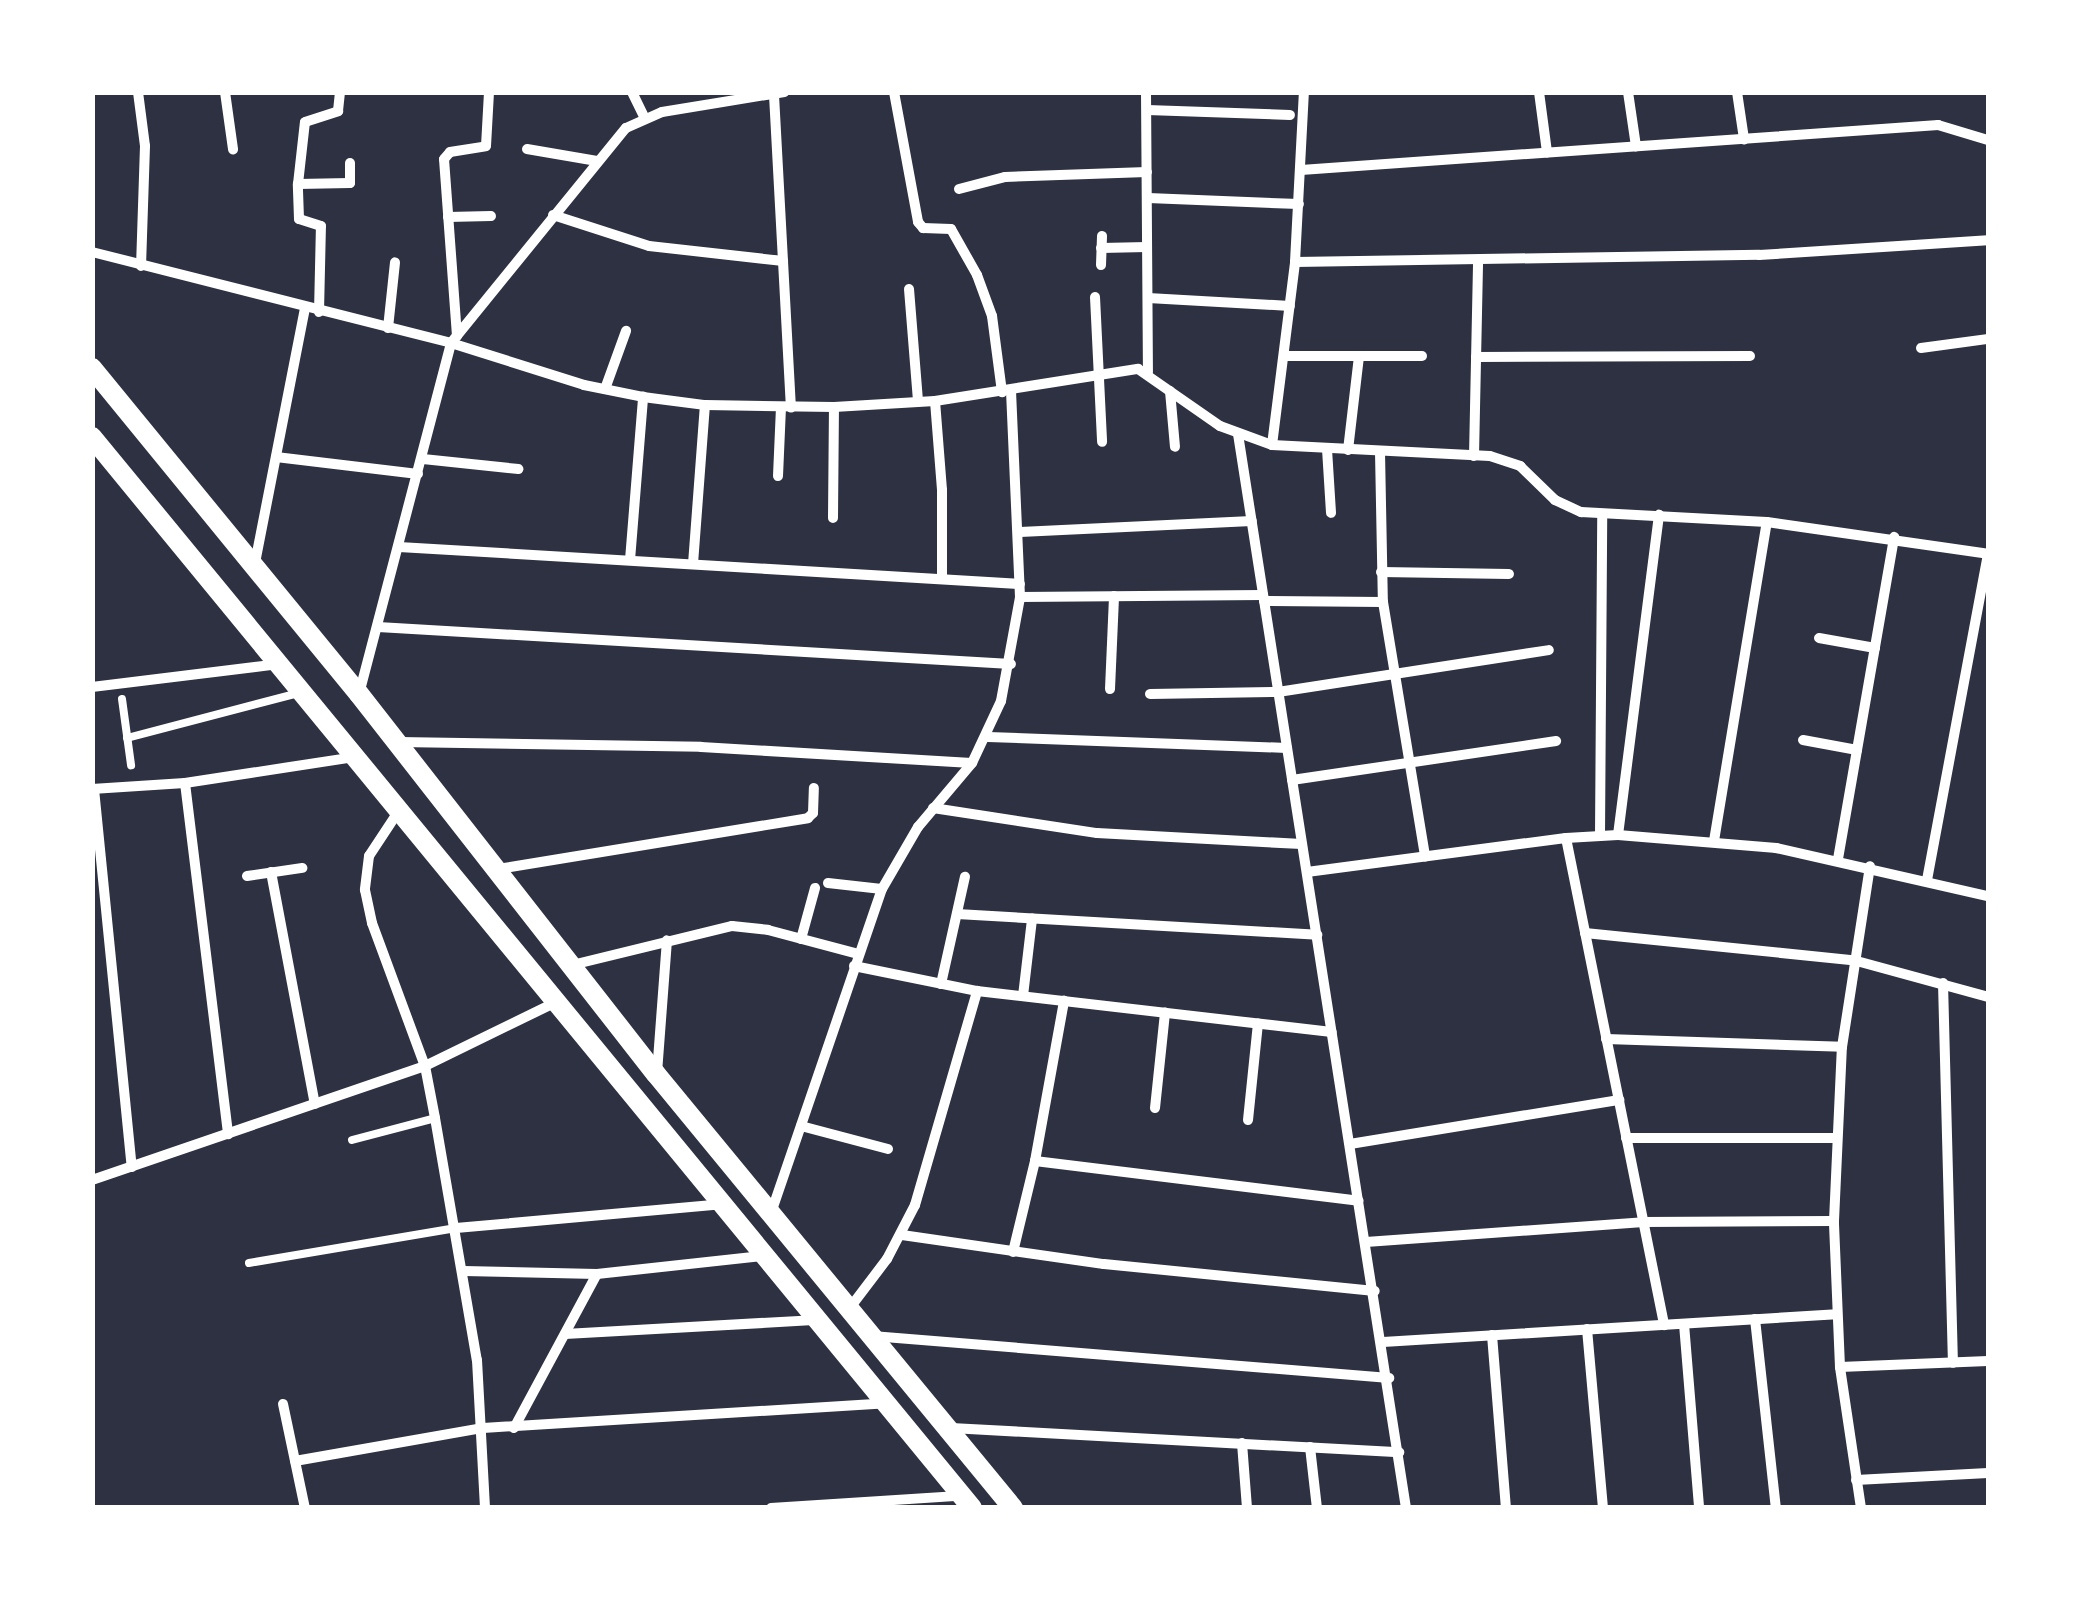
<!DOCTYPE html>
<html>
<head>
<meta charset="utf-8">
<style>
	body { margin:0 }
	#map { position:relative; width:2081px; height:1600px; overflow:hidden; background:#2d3142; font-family:Merriweather,serif }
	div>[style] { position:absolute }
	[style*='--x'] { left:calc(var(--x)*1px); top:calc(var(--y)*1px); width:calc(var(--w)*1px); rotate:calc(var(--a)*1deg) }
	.service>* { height:8px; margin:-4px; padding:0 4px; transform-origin:4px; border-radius:4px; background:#fff }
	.minor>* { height:10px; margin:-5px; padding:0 5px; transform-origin:5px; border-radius:5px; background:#fff }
	.secondary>* { height:20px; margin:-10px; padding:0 10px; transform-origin:10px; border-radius:10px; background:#fff }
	span { translate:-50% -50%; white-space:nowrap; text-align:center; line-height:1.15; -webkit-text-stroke:10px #fff; paint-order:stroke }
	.frame { position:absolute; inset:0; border:95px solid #fff; pointer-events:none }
</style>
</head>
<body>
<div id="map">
	<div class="service">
		<div style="--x:122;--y:699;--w:67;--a:82.2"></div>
		<div style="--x:127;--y:738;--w:177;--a:-14.7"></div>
		<div style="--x:352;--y:1140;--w:86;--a:-14.8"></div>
		<div style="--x:249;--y:1263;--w:210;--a:-9.6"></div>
	</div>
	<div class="minor">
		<div style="--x:138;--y:92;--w:54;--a:82.6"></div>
		<div style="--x:145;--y:146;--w:120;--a:91.9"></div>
		<div style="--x:225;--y:92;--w:58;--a:82"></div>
		<div style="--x:632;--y:92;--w:28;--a:64"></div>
		<div style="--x:894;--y:92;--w:132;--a:79.5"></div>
		<div style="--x:918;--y:222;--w:8;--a:50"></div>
		<div style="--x:923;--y:228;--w:28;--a:2"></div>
		<div style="--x:951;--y:229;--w:53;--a:60.5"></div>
		<div style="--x:977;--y:275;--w:44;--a:69.9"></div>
		<div style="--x:992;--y:316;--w:77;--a:82.5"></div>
		<div style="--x:1146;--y:92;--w:280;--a:89.6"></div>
		<div style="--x:1539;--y:92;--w:61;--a:82.4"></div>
		<div style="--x:1628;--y:92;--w:55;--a:81.6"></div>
		<div style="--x:1737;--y:92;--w:48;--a:81.5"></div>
		<div style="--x:774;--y:95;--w:313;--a:86.9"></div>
		<div style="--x:1147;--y:110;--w:143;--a:2"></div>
		<div style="--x:527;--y:149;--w:71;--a:9.7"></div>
		<div style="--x:1301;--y:170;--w:639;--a:-4.04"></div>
		<div style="--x:1938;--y:125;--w:52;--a:16.7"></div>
		<div style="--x:298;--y:184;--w:52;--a:-1.1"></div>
		<div style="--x:350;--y:183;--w:20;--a:-90"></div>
		<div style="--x:959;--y:189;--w:48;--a:-14.6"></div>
		<div style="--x:1005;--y:177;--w:142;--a:-2"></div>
		<div style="--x:1148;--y:198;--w:151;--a:2.3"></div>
		<div style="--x:553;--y:215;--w:101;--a:17.9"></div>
		<div style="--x:649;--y:246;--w:135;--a:6.4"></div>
		<div style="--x:448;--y:217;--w:43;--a:-1.3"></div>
		<div style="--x:1101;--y:248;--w:46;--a:-1.2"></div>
		<div style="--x:92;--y:252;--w:370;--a:14.2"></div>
		<div style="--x:451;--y:343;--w:139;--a:17.5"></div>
		<div style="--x:584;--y:385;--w:60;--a:11.5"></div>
		<div style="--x:643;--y:397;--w:63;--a:7.4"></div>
		<div style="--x:705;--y:405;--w:129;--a:0.9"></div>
		<div style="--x:834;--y:407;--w:101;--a:-3.4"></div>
		<div style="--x:935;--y:401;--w:206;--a:-9"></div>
		<div style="--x:1138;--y:369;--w:100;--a:34.8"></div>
		<div style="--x:1220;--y:426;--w:55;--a:20.1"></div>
		<div style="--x:1272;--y:445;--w:218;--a:2.9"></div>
		<div style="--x:1490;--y:456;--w:32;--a:18"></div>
		<div style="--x:1520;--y:466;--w:49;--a:44.2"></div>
		<div style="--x:1555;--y:500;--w:29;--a:25"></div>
		<div style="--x:1581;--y:512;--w:186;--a:3.1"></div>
		<div style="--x:1767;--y:522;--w:223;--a:8.2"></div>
		<div style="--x:1295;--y:262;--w:464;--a:-0.9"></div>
		<div style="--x:1759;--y:255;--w:229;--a:-3.7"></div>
		<div style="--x:1101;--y:265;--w:29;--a:-88"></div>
		<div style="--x:909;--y:289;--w:113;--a:85.4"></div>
		<div style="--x:1095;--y:297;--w:145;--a:87.2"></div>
		<div style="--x:1148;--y:298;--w:142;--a:3.2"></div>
		<div style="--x:319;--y:312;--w:86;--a:-88.7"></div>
		<div style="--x:321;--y:226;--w:23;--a:-162"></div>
		<div style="--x:299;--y:219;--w:35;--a:-92"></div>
		<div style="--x:298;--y:184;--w:62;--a:-83.6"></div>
		<div style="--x:305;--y:122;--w:35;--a:-18"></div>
		<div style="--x:338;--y:111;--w:19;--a:-84"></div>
		<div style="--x:388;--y:328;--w:66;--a:-83.9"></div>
		<div style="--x:457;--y:336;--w:177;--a:-94.2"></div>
		<div style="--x:444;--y:159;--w:9;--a:-49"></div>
		<div style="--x:450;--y:152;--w:36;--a:-9"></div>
		<div style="--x:486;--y:146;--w:54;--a:-86.8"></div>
		<div style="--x:1921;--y:348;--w:68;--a:-7.7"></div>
		<div style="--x:1284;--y:356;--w:138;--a:0"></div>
		<div style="--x:1476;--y:357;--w:274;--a:-0.2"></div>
		<div style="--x:605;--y:389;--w:62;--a:-70.1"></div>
		<div style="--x:1170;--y:391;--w:56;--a:84.9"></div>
		<div style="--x:935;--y:401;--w:89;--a:85.5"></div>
		<div style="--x:942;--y:490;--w:89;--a:90"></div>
		<div style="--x:1238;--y:434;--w:1087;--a:81.11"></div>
		<div style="--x:1272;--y:445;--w:184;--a:-82.8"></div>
		<div style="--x:1295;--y:262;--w:170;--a:-87"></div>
		<div style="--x:1327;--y:449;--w:64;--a:86.4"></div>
		<div style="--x:1348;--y:450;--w:94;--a:-83.3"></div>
		<div style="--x:1380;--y:452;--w:150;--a:88.9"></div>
		<div style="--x:1383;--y:602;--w:258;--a:80.6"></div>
		<div style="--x:1474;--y:456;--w:194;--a:-88.8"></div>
		<div style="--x:276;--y:457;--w:143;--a:6.8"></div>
		<div style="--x:423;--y:459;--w:96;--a:6"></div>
		<div style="--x:778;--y:476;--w:68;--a:-87.5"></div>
		<div style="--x:833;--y:518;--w:111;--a:-89.5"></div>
		<div style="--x:1020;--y:532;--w:232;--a:-2.7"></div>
		<div style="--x:399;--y:547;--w:622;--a:3.41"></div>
		<div style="--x:630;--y:560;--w:164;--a:-85.4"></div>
		<div style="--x:255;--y:563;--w:259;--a:-78.9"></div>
		<div style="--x:693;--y:564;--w:159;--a:-85.7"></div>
		<div style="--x:1381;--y:572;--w:128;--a:0.9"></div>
		<div style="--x:1020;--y:597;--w:243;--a:-0.5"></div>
		<div style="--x:1264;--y:601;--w:119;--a:0.5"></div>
		<div style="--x:378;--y:627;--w:634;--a:3.35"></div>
		<div style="--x:1819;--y:638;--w:57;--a:10.1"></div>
		<div style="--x:92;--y:687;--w:188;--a:-7"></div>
		<div style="--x:1110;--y:689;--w:93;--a:-87.5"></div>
		<div style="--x:359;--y:694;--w:363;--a:-75.3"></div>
		<div style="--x:451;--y:343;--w:277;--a:-50.9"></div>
		<div style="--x:626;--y:128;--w:39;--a:-24"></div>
		<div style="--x:662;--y:112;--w:124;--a:-9.3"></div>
		<div style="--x:1150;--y:694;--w:128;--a:-0.9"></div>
		<div style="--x:1278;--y:692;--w:274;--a:-8.8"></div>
		<div style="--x:988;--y:737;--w:299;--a:2.1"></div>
		<div style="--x:1803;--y:740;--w:55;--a:10.5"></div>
		<div style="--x:399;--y:742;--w:302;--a:0.9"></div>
		<div style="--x:701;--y:747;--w:271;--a:3.4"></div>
		<div style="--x:1292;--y:780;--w:267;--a:-8.4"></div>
		<div style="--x:185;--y:783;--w:354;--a:83"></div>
		<div style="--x:92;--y:789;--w:93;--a:-3.7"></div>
		<div style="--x:185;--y:783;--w:171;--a:-8.7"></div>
		<div style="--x:94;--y:789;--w:380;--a:84.3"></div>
		<div style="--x:933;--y:808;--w:166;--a:8.7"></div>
		<div style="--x:1097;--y:833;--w:205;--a:3.1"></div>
		<div style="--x:400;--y:809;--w:56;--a:123.4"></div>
		<div style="--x:369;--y:856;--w:34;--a:97"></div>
		<div style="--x:365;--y:890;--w:34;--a:78"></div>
		<div style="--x:372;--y:923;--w:153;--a:69.7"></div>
		<div style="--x:425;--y:1066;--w:53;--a:79.1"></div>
		<div style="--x:435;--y:1118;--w:246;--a:80.2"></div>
		<div style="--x:477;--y:1360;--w:148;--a:86.9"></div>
		<div style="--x:1600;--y:835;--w:321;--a:-89.6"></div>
		<div style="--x:1618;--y:835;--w:323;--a:-82.7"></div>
		<div style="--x:1566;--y:838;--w:497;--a:78.6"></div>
		<div style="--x:1714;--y:841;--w:323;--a:-80.6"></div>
		<div style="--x:1838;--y:859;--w:327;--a:-80.1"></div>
		<div style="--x:498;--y:869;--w:314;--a:-9.3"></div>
		<div style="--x:808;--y:818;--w:7;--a:-45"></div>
		<div style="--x:813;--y:813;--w:25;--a:-88"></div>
		<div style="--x:271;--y:872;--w:236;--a:79.3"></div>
		<div style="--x:1307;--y:872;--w:261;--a:-7.5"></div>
		<div style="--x:1566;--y:838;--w:52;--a:-3.3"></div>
		<div style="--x:1618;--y:835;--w:159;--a:4.7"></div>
		<div style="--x:1776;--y:848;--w:217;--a:12.8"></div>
		<div style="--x:247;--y:876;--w:56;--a:-8.3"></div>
		<div style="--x:1927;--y:880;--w:332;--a:-79.4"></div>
		<div style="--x:828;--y:883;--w:54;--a:6.3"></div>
		<div style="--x:957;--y:914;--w:361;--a:3.3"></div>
		<div style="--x:1585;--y:933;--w:269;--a:5.8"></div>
		<div style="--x:1853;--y:960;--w:140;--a:15.3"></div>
		<div style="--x:801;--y:939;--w:53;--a:-74.6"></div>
		<div style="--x:572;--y:965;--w:165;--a:-13.7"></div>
		<div style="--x:732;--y:926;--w:36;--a:6"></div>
		<div style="--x:768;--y:930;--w:93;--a:14.9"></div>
		<div style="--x:854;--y:966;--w:126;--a:11.5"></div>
		<div style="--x:977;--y:991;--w:357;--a:6.6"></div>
		<div style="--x:1943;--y:983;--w:380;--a:88.5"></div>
		<div style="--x:941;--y:984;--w:110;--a:-77.4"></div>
		<div style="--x:1023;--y:996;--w:78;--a:-83.3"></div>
		<div style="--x:1606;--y:1039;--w:236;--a:1.9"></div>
		<div style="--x:657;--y:1073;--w:133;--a:-85.7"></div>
		<div style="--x:1155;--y:1108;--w:96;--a:-84"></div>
		<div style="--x:1248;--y:1120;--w:97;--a:-84.1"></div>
		<div style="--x:801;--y:1126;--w:90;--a:14.8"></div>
		<div style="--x:1626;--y:1138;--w:210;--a:0"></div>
		<div style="--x:1350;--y:1144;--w:273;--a:-9.3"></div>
		<div style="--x:1035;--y:1161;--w:326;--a:7"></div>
		<div style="--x:92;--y:1180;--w:352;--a:-18.9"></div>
		<div style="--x:425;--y:1066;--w:146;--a:-26"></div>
		<div style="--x:771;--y:1213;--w:342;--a:-71.1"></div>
		<div style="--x:882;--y:889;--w:72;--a:-59.9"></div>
		<div style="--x:918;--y:827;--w:84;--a:-49.8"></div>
		<div style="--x:972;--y:763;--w:68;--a:-64.9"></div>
		<div style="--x:1001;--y:701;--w:106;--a:-79.6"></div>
		<div style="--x:1020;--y:597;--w:206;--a:-92.5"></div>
		<div style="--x:456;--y:1228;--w:269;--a:-5.1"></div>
		<div style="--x:902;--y:1235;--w:204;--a:8.2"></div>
		<div style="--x:1104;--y:1264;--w:272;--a:5.7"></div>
		<div style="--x:1366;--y:1242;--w:278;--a:-4.1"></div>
		<div style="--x:1643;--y:1222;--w:191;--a:-0.3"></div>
		<div style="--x:1013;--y:1252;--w:94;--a:-76.4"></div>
		<div style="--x:1035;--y:1161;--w:163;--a:-79.7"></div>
		<div style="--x:464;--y:1271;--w:133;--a:1.3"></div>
		<div style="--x:597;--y:1274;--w:166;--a:-6.2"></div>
		<div style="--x:849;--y:1309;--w:63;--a:-52.8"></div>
		<div style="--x:887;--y:1259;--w:61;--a:-62.6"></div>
		<div style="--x:915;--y:1205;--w:223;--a:-73.8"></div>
		<div style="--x:1755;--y:1319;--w:190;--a:83.7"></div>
		<div style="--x:1684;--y:1324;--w:185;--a:85.3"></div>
		<div style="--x:1587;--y:1329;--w:180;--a:84.9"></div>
		<div style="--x:565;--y:1334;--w:253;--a:-3.2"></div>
		<div style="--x:1492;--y:1335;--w:174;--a:85.4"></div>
		<div style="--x:872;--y:1336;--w:519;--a:4.64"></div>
		<div style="--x:1383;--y:1342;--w:454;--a:-3.5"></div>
		<div style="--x:1840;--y:1367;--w:148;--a:-2.3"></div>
		<div style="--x:283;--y:1404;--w:106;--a:78.1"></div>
		<div style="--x:514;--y:1428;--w:175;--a:-61.7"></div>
		<div style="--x:951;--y:1428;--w:449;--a:3.1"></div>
		<div style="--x:1242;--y:1443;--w:65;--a:85.6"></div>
		<div style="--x:1310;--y:1447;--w:61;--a:83.5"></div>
		<div style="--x:295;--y:1461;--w:191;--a:-10"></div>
		<div style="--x:483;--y:1428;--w:404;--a:-3.5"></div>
		<div style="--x:1856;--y:1480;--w:132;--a:-3"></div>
		<div style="--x:771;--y:1508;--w:188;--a:-3.7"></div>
		<div style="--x:1861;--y:1508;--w:143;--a:-98.5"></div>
		<div style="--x:1840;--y:1367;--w:146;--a:-92.4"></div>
		<div style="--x:1834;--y:1221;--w:174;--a:-87.4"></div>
		<div style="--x:1842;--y:1047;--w:183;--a:-81.2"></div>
	</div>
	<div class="secondary">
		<div style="--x:92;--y:368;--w:421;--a:50.7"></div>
		<div style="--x:359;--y:694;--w:482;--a:52"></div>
		<div style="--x:656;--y:1074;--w:562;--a:50.56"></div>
		<div style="--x:92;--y:437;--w:1386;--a:50.59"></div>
	</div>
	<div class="frame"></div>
</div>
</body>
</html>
